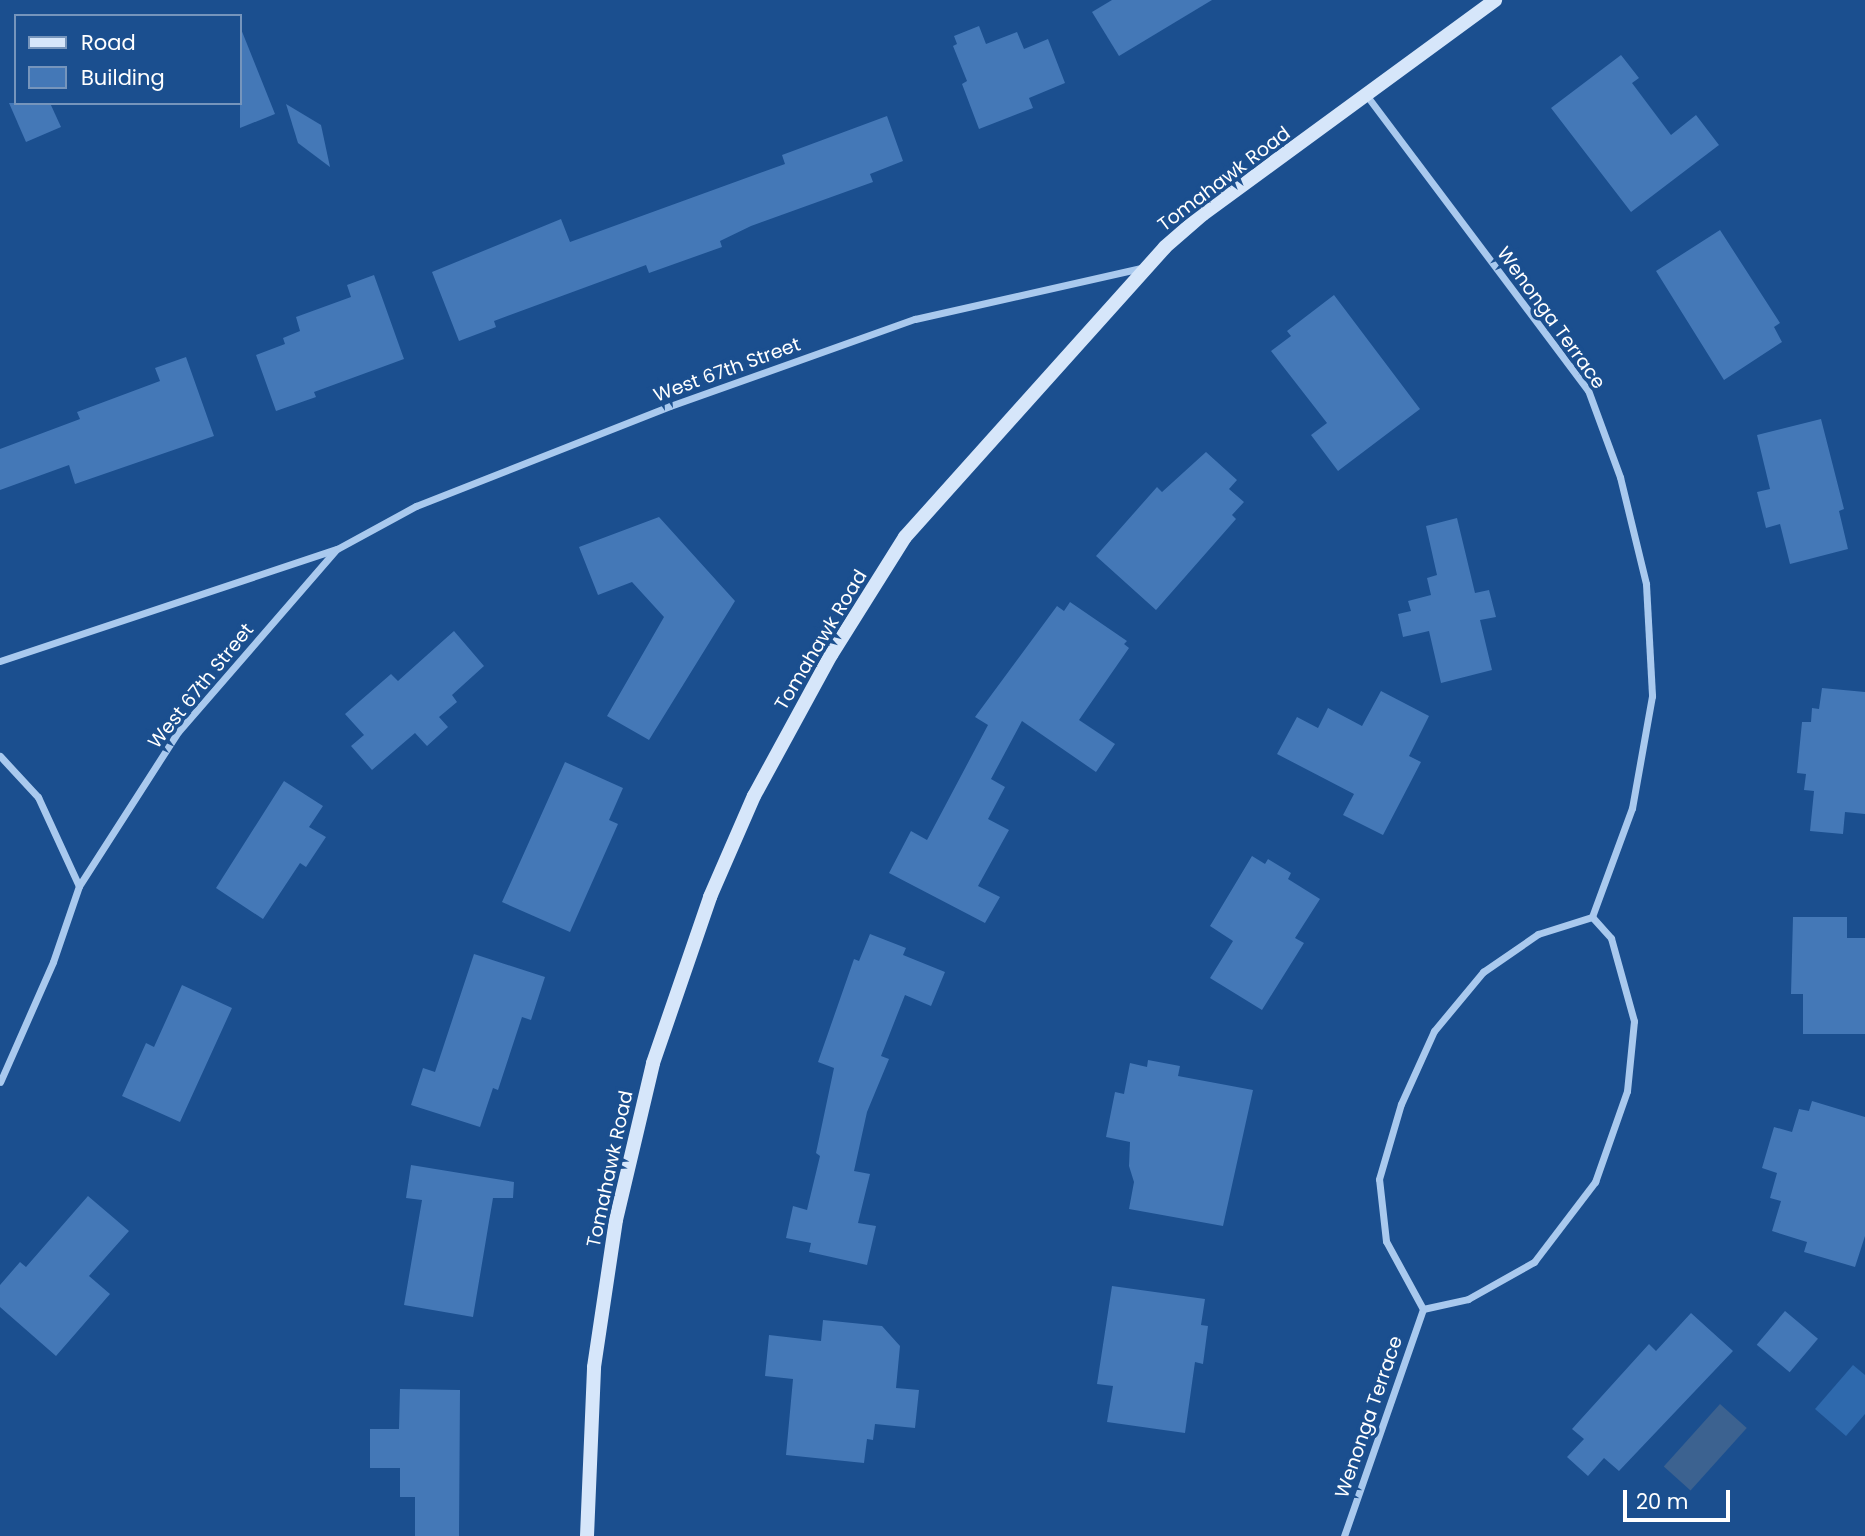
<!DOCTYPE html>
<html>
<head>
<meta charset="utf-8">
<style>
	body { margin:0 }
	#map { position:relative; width:1865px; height:1536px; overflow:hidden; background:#1b4f8f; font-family:Poppins,sans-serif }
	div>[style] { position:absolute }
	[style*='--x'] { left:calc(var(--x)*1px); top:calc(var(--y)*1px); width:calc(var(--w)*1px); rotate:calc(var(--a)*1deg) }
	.green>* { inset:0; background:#2e69ad }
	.water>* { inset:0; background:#3c6290; transform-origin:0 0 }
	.building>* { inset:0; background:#4478b7; transform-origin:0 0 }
	.street>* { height:7px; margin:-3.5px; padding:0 3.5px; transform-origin:3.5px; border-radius:3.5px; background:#a9c9ee }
	.secondary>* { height:14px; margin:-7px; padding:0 7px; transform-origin:7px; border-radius:7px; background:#d6e6fa }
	span { translate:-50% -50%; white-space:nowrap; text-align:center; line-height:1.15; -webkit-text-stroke:7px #1b4f8f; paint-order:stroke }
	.street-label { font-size:19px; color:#fff }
	.legend { position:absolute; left:14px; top:14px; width:228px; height:91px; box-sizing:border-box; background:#1b4f8f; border:2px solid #7695bc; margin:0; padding:9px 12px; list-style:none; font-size:21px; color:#fff }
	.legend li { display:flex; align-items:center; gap:14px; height:35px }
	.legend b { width:35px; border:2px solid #7695bc }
	.scale { position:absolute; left:1623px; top:1490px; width:107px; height:32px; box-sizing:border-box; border:4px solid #fff; border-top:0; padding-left:9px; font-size:21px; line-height:24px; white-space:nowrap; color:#fff; -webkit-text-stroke:5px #1b4f8f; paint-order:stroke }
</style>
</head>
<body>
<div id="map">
	<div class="green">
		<div style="clip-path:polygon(1853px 1365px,1865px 1375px,1865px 1414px,1846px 1436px,1815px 1409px)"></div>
	</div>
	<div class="water">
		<div style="left:1720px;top:1404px;width:36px;height:84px;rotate:42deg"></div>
	</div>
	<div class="building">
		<div style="clip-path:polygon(1112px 0,1212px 0,1119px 56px,1092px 12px)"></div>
		<div style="clip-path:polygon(979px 26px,986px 44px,1017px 32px,1024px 49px,1048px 39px,1065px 83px,1029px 98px,1033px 108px,979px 129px,962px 84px,967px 81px,953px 46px,957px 44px,954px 36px)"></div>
		<div style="clip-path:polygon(241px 29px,275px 114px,240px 128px,240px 29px)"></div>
		<div style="clip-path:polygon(1621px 55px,1639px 78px,1632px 83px,1671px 135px,1696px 115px,1719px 145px,1631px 212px,1551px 108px)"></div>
		<div style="clip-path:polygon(9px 103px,50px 103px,61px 127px,26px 142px)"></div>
		<div style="clip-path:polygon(286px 104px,321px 125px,330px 167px,298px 143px)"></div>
		<div style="clip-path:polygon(887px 116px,903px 161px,870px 174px,873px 182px,751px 226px,720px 241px,722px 247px,649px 273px,646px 265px,494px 321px,496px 327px,459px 341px,432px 272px,561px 219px,570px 242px,785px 164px,782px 155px)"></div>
		<div style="clip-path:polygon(1720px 230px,1780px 323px,1774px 327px,1782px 342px,1724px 380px,1656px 271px)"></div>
		<div style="clip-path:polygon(374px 275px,404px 359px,314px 392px,316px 397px,276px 411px,256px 355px,285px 344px,283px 338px,300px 331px,296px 317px,351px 297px,347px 285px)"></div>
		<div style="clip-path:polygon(1334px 295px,1420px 409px,1338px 471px,1311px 435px,1327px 423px,1271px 351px,1291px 336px,1287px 331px)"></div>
		<div style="clip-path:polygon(186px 357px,214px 436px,75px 484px,69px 465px,0 490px,0 449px,80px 419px,77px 412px,160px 381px,155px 368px)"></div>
		<div style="clip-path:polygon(1821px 419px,1844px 509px,1839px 511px,1848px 549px,1790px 564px,1780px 524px,1766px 528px,1757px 492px,1770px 489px,1757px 435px)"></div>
		<div style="clip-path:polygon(1206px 452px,1237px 480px,1229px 489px,1244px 502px,1232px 515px,1236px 519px,1156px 610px,1096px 556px,1157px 487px,1162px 492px)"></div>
		<div style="clip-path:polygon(659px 517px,735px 601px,649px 740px,607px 716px,664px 617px,632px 582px,598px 595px,579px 547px)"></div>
		<div style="clip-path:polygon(1457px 518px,1475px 593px,1489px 590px,1496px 617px,1480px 620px,1492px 670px,1441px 683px,1429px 631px,1403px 637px,1398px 614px,1411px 611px,1408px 601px,1431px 595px,1427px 578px,1437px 575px,1426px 526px)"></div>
		<div style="clip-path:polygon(1070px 602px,1127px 641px,1124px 644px,1129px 648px,1079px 720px,1115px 744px,1096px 772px,1022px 721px,991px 779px,1005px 787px,988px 819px,1009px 830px,978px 886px,1000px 897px,985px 923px,889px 873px,911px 831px,927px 840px,988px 725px,975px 717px,1057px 606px,1064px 611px)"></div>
		<div style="clip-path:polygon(454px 631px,484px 666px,452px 695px,457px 702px,439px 717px,448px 727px,427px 746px,415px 733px,372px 770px,351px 746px,364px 735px,345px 714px,391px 674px,398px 681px)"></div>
		<div style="clip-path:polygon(1822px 688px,1865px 692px,1865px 814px,1845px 812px,1843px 834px,1810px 831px,1814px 791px,1804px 790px,1806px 774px,1797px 773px,1802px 722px,1811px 722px,1812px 708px,1819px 709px)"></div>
		<div style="clip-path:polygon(1381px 691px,1429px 716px,1409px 756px,1421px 762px,1383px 835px,1343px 815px,1354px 794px,1277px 754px,1297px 717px,1318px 728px,1328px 708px,1362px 726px)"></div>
		<div style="clip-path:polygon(565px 762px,623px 788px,609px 820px,618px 824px,570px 932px,502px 902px)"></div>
		<div style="clip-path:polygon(284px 781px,323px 806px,309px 827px,326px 837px,306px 867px,300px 863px,263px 919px,216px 888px)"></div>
		<div style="clip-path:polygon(1252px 856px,1265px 864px,1268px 859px,1291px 873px,1288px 879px,1320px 899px,1295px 938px,1304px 943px,1262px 1010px,1210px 978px,1233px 941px,1210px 926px)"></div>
		<div style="clip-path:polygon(1793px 917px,1847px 917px,1847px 938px,1865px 938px,1865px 1034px,1803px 1034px,1803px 994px,1791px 994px)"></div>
		<div style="clip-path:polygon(870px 934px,906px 948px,903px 955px,945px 972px,931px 1006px,905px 995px,881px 1056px,889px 1059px,867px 1112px,854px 1171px,870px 1174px,858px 1223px,876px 1226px,867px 1265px,809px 1252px,811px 1243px,786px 1238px,793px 1206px,807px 1210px,820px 1156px,816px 1153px,834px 1068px,818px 1062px,854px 959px,859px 961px)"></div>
		<div style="clip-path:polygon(474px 954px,545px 977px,531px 1020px,522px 1017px,498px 1090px,493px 1088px,480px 1127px,411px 1105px,423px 1068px,435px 1072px)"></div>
		<div style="clip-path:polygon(182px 985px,232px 1008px,180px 1122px,122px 1096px,146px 1043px,154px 1047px)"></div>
		<div style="clip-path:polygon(1148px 1060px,1180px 1066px,1178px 1076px,1253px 1090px,1223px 1226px,1129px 1209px,1134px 1182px,1129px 1166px,1130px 1142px,1106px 1137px,1115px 1092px,1124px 1094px,1130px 1063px,1147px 1067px)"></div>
		<div style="clip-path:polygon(1812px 1101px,1865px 1117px,1865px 1236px,1855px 1267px,1804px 1252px,1807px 1242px,1772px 1231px,1781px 1201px,1770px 1198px,1777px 1173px,1762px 1168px,1774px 1127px,1792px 1132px,1799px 1109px,1809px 1111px)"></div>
		<div style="clip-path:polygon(411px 1165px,514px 1182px,513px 1198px,493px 1198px,473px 1317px,404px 1305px,422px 1200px,406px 1198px)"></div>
		<div style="clip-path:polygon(88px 1196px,129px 1231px,89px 1276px,110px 1294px,56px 1356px,0 1307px,0 1285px,20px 1262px,26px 1267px)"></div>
		<div style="clip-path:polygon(1112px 1286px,1205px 1299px,1201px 1325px,1208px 1326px,1203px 1364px,1195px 1362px,1185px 1433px,1107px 1422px,1113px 1386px,1097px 1384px)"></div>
		<div style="left:1785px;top:1311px;width:43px;height:44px;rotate:40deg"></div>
		<div style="clip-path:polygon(1691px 1313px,1733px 1351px,1619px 1471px,1604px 1458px,1588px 1476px,1567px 1457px,1584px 1439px,1572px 1429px,1649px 1344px,1656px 1351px)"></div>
		<div style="clip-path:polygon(823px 1320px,882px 1326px,900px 1346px,896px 1388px,919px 1390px,915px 1428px,875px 1424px,873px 1440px,867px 1439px,864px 1463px,786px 1455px,793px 1379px,765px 1376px,769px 1335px,821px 1341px)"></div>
		<div style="clip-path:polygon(400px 1389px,460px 1390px,459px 1536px,415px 1536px,415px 1497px,400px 1497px,400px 1468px,370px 1468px,370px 1429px,399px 1429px)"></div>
	</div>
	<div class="street">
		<div style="--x:1367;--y:96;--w:368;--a:53.1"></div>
		<div style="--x:1588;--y:390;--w:93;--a:69.8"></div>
		<div style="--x:1620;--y:477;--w:110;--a:76.3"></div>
		<div style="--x:1646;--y:584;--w:112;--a:86.9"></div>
		<div style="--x:1652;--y:696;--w:114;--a:100.1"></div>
		<div style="--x:1632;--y:808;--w:116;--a:110.2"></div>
		<div style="--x:0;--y:661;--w:355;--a:-18.4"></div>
		<div style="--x:337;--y:549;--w:90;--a:-28.6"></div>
		<div style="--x:416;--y:506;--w:273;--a:-21.5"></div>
		<div style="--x:670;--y:406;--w:260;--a:-19.6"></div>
		<div style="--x:915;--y:319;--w:233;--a:-12.7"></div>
		<div style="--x:0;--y:756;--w:56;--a:47.2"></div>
		<div style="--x:38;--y:797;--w:98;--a:65.3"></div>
		<div style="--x:79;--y:886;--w:80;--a:108.9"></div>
		<div style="--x:53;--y:962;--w:131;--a:113.8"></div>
		<div style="--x:79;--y:886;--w:183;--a:-57.3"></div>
		<div style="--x:178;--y:732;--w:240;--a:-49.1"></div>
		<div style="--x:1423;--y:1309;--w:46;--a:-12.5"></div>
		<div style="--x:1468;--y:1299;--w:76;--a:-29.3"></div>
		<div style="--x:1534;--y:1262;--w:101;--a:-52.7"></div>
		<div style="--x:1595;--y:1182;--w:96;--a:-70.6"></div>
		<div style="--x:1627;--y:1091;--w:70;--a:-84.3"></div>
		<div style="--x:1634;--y:1021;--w:86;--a:-105.5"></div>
		<div style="--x:1611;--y:938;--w:28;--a:-132"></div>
		<div style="--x:1423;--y:1309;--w:77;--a:-118.6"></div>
		<div style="--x:1386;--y:1241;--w:62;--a:-96.4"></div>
		<div style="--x:1379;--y:1179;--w:78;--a:-73.7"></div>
		<div style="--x:1401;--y:1104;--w:80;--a:-65.7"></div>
		<div style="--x:1434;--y:1031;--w:77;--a:-50.3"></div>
		<div style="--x:1483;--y:972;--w:67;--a:-34.6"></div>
		<div style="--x:1538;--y:934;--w:57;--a:-17.5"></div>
		<div style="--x:1344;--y:1536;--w:240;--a:-70.8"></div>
	</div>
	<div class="secondary">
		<div style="--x:587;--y:1536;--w:169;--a:-87.6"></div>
		<div style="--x:594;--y:1367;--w:149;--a:-81.5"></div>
		<div style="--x:616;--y:1220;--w:161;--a:-76.7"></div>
		<div style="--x:653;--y:1063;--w:176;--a:-71"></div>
		<div style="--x:710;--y:897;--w:110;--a:-66.5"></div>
		<div style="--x:754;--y:796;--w:161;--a:-61.4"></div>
		<div style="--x:831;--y:655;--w:139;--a:-57.9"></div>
		<div style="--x:905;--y:537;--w:389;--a:-48.1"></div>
		<div style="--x:1165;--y:247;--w:50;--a:-41"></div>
		<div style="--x:1203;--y:214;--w:362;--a:-36.2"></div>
	</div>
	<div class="street-label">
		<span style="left:1224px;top:179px;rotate:-37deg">Tomahawk Road</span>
		<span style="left:1551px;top:318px;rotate:54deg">Wenonga Terrace</span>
		<span style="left:727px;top:370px;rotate:-20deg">West 67th Street</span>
		<span style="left:821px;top:640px;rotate:-59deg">Tomahawk Road</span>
		<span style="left:201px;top:686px;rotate:-51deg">West 67th Street</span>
		<span style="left:610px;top:1169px;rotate:-78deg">Tomahawk Road</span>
		<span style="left:1369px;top:1417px;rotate:-71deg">Wenonga Terrace</span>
	</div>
	<ul class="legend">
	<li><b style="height:9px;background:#d6e6fa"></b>Road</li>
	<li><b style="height:19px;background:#4478b7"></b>Building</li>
	</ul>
	<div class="scale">20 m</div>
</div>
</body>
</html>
